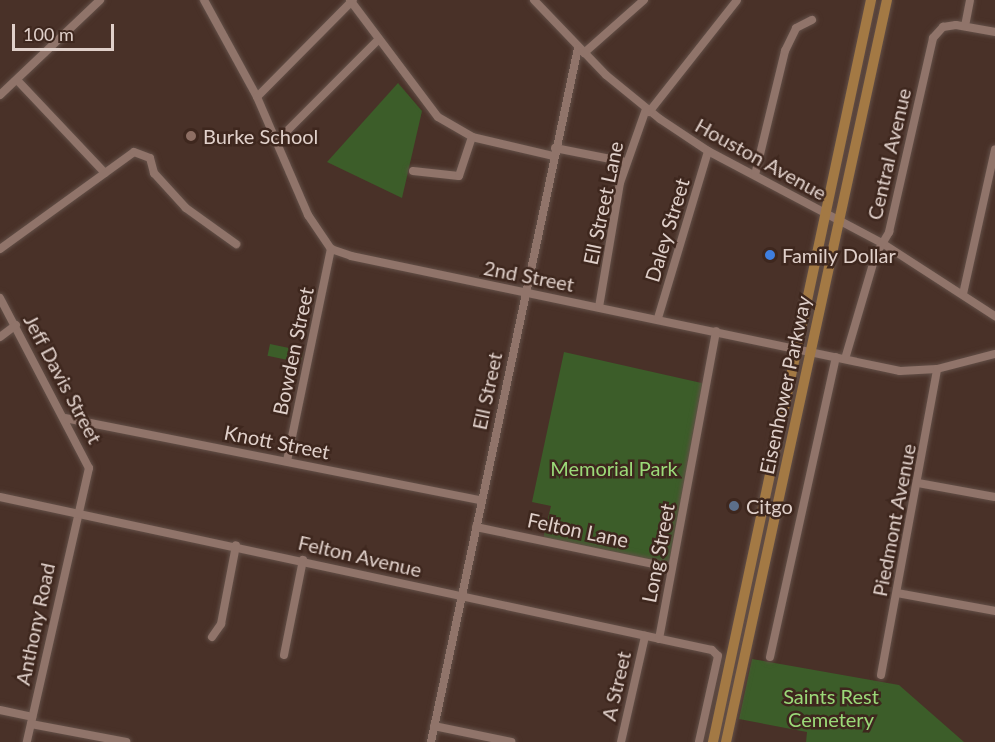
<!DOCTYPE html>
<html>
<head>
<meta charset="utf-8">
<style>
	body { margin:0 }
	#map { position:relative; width:995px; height:742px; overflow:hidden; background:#493128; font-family:Lato,sans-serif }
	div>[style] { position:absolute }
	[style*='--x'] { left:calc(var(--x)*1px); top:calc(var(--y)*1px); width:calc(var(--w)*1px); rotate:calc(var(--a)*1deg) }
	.green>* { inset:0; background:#3c5d29; transform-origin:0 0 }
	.roads { filter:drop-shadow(0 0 2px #635048) drop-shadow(0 0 2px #635048) }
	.minor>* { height:8px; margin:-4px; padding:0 4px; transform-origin:4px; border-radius:4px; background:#90746a }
	.major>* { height:10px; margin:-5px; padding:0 5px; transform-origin:5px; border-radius:5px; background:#a37944 }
	.dots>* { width:16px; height:16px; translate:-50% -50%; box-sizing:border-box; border:3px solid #3e271e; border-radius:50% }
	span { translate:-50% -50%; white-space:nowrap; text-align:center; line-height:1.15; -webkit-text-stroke:5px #3e271e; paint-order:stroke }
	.poi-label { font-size:20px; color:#e0d0ca }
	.left { translate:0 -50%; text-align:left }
	.street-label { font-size:20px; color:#e0d0ca }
	.park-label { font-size:20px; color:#9bd978 }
	.scale { position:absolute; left:12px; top:24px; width:102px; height:27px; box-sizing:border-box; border:3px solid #e0d0ca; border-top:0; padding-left:8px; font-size:18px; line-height:21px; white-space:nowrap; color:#e0d0ca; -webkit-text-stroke:4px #3e271e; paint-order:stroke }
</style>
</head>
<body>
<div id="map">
	<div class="green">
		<div style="clip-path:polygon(398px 83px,422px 111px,402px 198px,327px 162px)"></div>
		<div style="left:270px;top:344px;width:34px;height:12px;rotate:12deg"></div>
		<div style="clip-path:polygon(564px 352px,706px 384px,668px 567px,543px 539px,551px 506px,532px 502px)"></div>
		<div style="clip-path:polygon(752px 659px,899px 685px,964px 742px,806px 742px,807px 732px,739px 719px)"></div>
	</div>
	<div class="roads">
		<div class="minor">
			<div style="--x:204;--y:0;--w:111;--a:61.3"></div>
			<div style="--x:257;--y:97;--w:129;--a:66.6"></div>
			<div style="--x:308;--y:215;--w:41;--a:55.9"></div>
			<div style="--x:331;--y:249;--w:21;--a:19"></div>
			<div style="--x:351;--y:256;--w:561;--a:11.83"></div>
			<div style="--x:900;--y:371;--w:37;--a:-3"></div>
			<div style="--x:937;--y:369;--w:60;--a:-14.5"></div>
			<div style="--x:350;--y:0;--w:146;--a:53.1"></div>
			<div style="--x:438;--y:117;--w:39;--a:30"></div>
			<div style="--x:472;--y:137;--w:83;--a:13.2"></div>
			<div style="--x:534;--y:0;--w:104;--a:46.2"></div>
			<div style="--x:606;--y:75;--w:70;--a:39.2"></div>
			<div style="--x:660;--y:119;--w:58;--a:33.7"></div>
			<div style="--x:708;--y:151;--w:197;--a:27.9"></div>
			<div style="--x:882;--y:243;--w:135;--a:32.9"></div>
			<div style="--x:965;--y:26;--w:26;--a:-79"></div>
			<div style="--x:584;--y:53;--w:80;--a:-41.5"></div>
			<div style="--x:17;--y:80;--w:128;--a:46.6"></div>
			<div style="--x:0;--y:95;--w:138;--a:-43.5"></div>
			<div style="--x:257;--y:97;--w:136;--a:-45.3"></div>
			<div style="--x:649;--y:112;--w:142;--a:-51.8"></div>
			<div style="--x:277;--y:141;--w:143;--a:-45"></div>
			<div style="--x:555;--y:148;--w:72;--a:11.2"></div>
			<div style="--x:413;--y:171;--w:46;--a:6.2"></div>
			<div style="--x:459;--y:176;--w:41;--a:-71.6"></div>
			<div style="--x:755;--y:175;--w:128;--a:-76.4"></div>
			<div style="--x:785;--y:51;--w:25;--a:-64"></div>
			<div style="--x:796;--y:28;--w:18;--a:-27"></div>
			<div style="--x:0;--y:249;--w:165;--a:-35.9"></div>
			<div style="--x:134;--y:152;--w:17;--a:21"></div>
			<div style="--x:150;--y:158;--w:16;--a:75"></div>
			<div style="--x:154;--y:173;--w:47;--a:47.6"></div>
			<div style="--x:186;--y:208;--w:62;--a:35.8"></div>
			<div style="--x:963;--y:294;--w:148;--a:-77.5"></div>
			<div style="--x:0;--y:298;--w:192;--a:62.4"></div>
			<div style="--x:89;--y:468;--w:281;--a:102.8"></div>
			<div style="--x:599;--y:307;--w:126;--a:-80.4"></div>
			<div style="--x:620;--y:183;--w:78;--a:-70.6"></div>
			<div style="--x:658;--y:318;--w:174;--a:-73.3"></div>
			<div style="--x:0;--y:337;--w:20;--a:-37"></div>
			<div style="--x:845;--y:359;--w:109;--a:-73.6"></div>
			<div style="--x:876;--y:254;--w:26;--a:-59"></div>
			<div style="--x:889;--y:232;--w:199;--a:-77.2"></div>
			<div style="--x:933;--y:38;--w:15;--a:-48"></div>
			<div style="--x:943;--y:27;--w:13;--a:-9"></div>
			<div style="--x:956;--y:25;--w:40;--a:10"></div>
			<div style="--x:65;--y:418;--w:424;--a:11.2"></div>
			<div style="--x:287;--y:461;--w:217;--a:-78.3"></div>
			<div style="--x:918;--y:483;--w:78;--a:10.3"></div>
			<div style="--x:0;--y:497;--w:728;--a:12.13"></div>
			<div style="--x:712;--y:650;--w:8;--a:45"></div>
			<div style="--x:718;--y:656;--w:88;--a:102.5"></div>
			<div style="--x:476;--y:527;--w:200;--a:11.8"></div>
			<div style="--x:897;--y:593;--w:100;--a:10.4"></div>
			<div style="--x:212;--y:637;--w:16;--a:-55"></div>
			<div style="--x:221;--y:624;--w:80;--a:-79.2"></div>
			<div style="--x:659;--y:639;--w:313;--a:-79.5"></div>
			<div style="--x:284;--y:655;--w:97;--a:-78.7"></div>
			<div style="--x:770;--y:657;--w:307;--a:-77.6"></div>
			<div style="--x:881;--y:675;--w:311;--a:-79.6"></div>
			<div style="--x:0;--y:710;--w:33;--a:12"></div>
			<div style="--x:31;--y:724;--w:97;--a:10.7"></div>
			<div style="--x:434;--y:726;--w:79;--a:11.7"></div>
			<div style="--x:431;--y:742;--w:709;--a:-78.04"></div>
			<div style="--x:621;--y:742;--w:109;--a:-77.2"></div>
		</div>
		<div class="major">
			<div style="--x:713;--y:742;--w:759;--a:-77.98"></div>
			<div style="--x:726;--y:742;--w:759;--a:-77.76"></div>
		</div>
	</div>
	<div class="dots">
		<div style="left:191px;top:136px;background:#8d6e63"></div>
		<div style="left:770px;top:255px;background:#3f7fe0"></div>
		<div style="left:734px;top:506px;background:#5c6f8a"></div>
	</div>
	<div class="poi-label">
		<span class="left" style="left:203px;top:136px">Burke School</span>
		<span class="left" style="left:782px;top:255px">Family Dollar</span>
		<span class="left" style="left:746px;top:506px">Citgo</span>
	</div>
	<div class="street-label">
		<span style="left:889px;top:154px;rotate:-77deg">Central Avenue</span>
		<span style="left:761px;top:159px;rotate:29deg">Houston Avenue</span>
		<span style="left:603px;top:203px;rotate:-78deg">Ell Street Lane</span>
		<span style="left:667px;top:230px;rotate:-73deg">Daley Street</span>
		<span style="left:529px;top:276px;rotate:11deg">2nd Street</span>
		<span style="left:293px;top:351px;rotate:-78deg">Bowden Street</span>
		<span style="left:63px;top:379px;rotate:62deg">Jeff Davis Street</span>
		<span style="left:785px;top:385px;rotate:-78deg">Eisenhower Parkway</span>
		<span style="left:487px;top:391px;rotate:-78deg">Ell Street</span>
		<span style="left:277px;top:442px;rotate:11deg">Knott Street</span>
		<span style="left:894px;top:520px;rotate:-79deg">Piedmont Avenue</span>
		<span style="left:578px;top:530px;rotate:12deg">Felton Lane</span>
		<span style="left:658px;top:553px;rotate:-79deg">Long Street</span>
		<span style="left:360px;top:556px;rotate:13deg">Felton Avenue</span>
		<span style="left:35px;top:624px;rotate:-78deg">Anthony Road</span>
		<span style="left:616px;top:686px;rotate:-77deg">A Street</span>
	</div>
	<div class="park-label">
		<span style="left:614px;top:468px">Memorial Park</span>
		<span style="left:831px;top:708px">Saints Rest<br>Cemetery</span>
	</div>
	<div class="scale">100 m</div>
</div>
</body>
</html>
